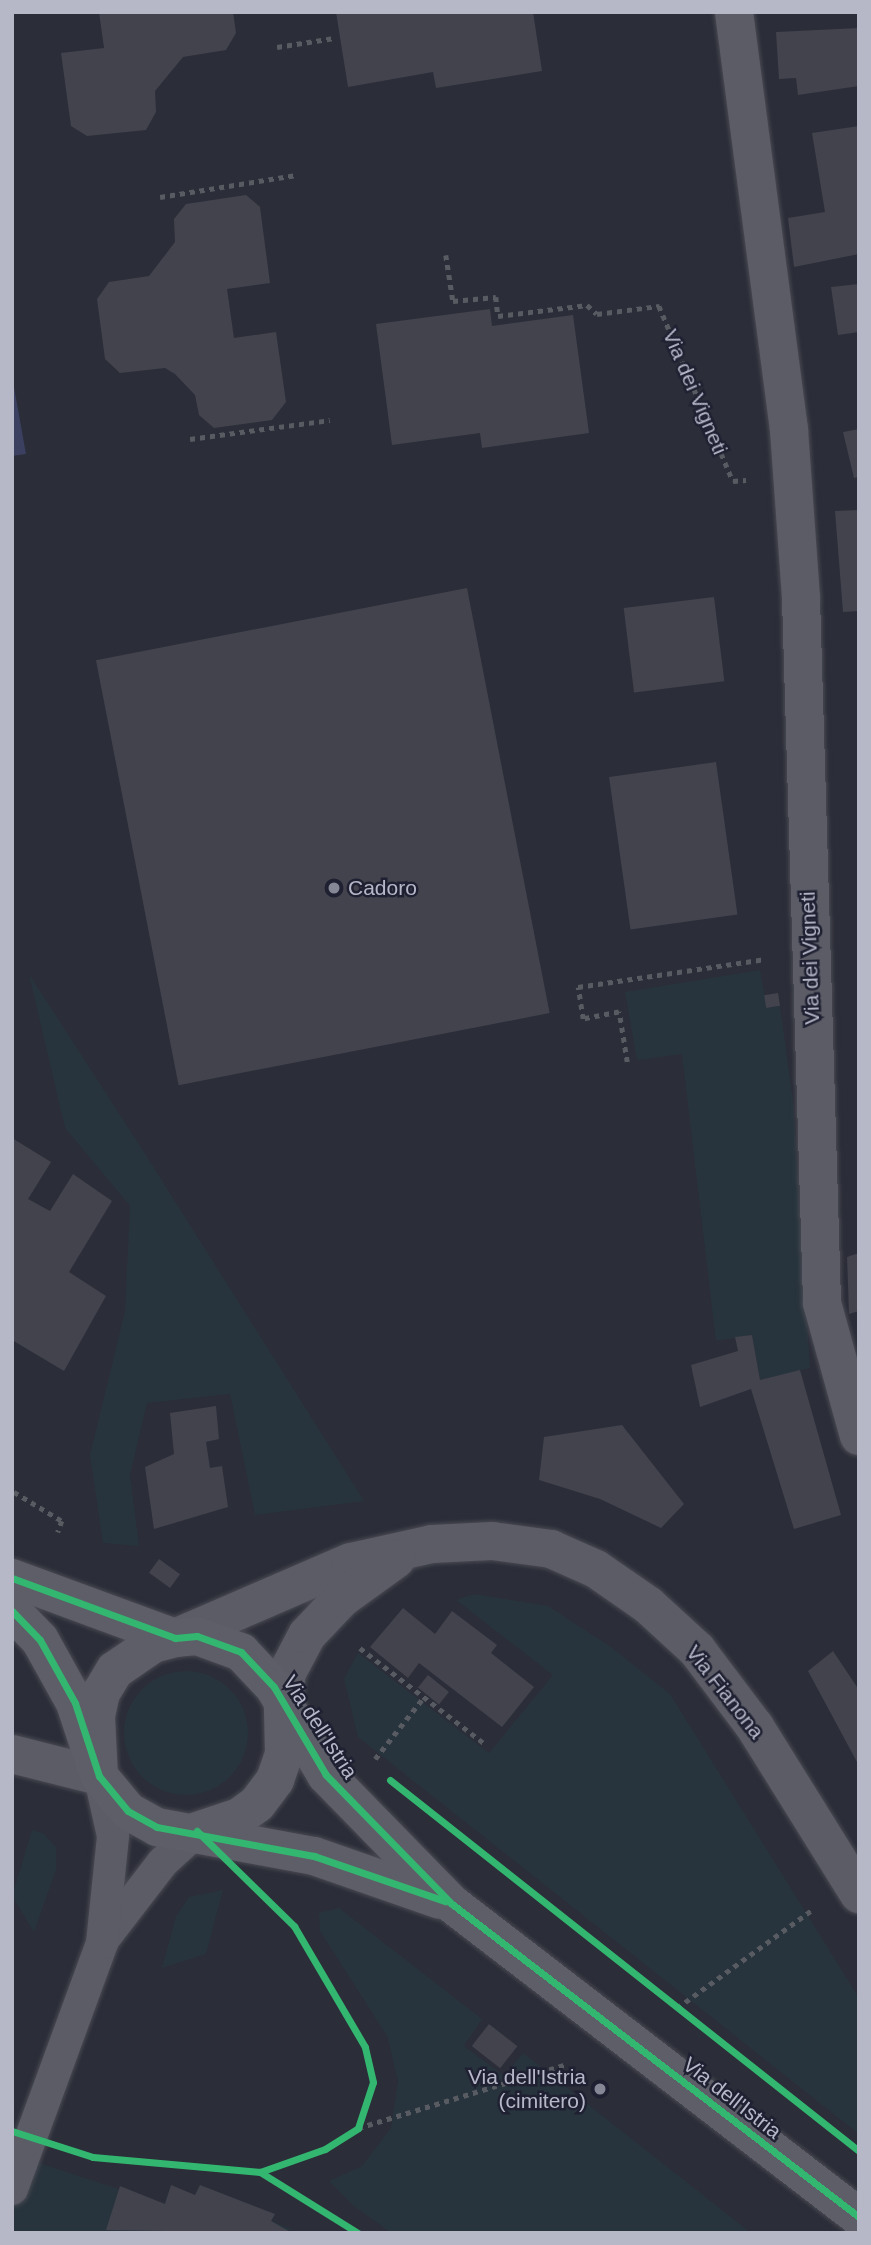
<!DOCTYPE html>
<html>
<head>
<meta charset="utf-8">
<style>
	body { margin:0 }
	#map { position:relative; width:871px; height:2245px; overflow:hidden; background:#2b2d38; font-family:Arial,sans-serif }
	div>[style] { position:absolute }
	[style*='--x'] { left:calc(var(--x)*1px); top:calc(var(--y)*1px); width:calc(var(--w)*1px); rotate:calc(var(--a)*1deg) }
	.green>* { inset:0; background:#28343d }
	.round { border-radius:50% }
	.water>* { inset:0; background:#3b4060 }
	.building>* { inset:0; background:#42434c; transform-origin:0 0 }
	.path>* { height:4.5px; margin-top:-2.25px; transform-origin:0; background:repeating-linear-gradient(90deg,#595b62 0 5px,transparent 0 10px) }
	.roads { filter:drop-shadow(0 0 2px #494a52) drop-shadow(0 0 2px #494a52) }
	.service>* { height:32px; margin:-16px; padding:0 16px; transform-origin:16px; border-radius:16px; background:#5b5c66 }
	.minor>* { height:38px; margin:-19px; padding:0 19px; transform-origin:19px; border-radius:19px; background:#5b5c66 }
	.primary>* { height:38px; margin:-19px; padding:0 19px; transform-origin:19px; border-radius:19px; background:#5d5e68 }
	.cycleway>* { height:7px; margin:-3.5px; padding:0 3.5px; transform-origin:3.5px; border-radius:3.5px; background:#33b770 }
	.dots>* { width:19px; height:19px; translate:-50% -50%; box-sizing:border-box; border:4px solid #1f2132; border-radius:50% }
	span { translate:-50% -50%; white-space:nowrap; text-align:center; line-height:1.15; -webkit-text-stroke:5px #1f2132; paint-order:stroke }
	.street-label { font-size:21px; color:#b6b8c8 }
	.poi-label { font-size:21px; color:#b6b8c8 }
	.left { translate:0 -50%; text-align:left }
	.right { translate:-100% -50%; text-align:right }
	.frame { position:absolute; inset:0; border:14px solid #b6b8c8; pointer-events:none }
</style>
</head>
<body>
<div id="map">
	<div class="green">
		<div style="clip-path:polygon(760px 970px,767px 1008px,780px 1006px,793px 1101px,810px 1368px,760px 1380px,752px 1335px,716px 1341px,682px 1054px,637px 1060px,625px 992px)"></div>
		<div style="clip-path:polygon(29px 974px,142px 1149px,364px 1501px,255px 1515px,230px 1394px,147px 1403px,130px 1475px,139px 1546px,103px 1543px,90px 1455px,125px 1311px,130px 1206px,65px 1128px)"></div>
		<div style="clip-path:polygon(474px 1594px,548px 1606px,611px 1647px,670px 1694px,859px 1998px,859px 2134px,358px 1737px,344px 1679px,358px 1653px,489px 1753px,553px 1675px,456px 1600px)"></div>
		<div class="round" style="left:124px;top:1671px;width:124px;height:124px"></div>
		<div style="clip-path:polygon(32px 1830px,43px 1833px,56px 1847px,56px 1870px,34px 1932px,12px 1896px)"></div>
		<div style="clip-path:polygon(223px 1890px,206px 1954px,162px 1968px,176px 1916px,189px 1897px)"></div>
		<div style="clip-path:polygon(339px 1908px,482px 2019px,464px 2046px,504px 2076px,523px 2053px,751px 2233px,391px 2233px,354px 2206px,329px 2181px,362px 2166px,391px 2128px,398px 2081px,387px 2036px,320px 1931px,319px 1913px)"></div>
		<div style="clip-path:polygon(12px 2154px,164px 2204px,171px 2185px,195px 2195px,200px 2185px,275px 2214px,272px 2221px,293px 2230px,12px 2233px)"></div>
	</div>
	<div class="water">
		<div style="clip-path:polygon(12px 376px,26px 454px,12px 456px)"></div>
	</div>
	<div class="building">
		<div style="clip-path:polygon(99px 12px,233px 12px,236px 33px,226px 50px,183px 57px,155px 91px,156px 112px,146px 130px,87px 136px,71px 126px,61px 53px,104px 48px)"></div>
		<div style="clip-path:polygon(336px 12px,533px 12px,542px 71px,436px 88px,433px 72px,348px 87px)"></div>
		<div style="clip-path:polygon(859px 28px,859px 86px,798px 95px,796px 78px,779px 79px,776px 32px)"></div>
		<div style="clip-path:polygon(859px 126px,859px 254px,794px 267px,788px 218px,825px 212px,812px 133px)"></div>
		<div style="clip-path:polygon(246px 195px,260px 207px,270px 283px,227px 289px,234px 338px,276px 332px,286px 402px,272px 420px,214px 428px,199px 415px,195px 395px,175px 374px,165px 368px,120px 373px,105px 359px,97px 299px,109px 282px,149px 276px,175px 242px,174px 219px,186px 204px)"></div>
		<div style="clip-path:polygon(859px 284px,859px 332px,838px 335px,831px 287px)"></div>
		<div style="clip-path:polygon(490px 309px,492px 326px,573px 315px,589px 433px,482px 448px,480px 433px,392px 445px,376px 324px)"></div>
		<div style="clip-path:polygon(859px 429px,859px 477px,854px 478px,843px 432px)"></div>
		<div style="clip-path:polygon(859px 510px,859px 611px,843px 612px,835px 511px)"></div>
		<div style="left:467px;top:588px;width:433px;height:378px;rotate:79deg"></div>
		<div style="left:714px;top:597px;width:85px;height:91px;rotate:83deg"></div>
		<div style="left:716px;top:762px;width:154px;height:108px;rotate:82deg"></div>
		<div style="left:778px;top:993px;width:13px;height:14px;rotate:81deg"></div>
		<div style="clip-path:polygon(12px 1138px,51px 1162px,28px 1199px,50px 1211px,73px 1174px,112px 1201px,69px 1272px,106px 1296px,64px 1371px,12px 1340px)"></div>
		<div style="clip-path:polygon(859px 1253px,859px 1311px,849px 1314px,847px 1257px)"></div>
		<div style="clip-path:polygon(752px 1335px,760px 1380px,800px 1370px,841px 1515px,794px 1529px,751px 1389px,700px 1407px,691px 1365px,738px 1351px,735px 1337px)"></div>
		<div style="clip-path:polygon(216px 1406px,219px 1439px,206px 1442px,210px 1468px,222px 1466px,228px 1507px,154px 1529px,145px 1467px,174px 1454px,170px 1413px)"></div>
		<div style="clip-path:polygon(622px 1425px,684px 1504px,661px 1528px,600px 1499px,539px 1480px,544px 1437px)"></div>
		<div style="left:159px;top:1559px;width:26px;height:17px;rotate:36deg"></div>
		<div style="clip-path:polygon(403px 1608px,435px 1634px,452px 1611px,497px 1645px,491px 1653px,534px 1687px,502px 1727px,419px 1663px,408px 1678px,370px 1647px)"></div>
		<div style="clip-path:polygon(833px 1651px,859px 1690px,857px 1762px,808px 1671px)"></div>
		<div style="left:428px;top:1675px;width:27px;height:16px;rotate:39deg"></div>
		<div style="left:489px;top:2024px;width:36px;height:28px;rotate:38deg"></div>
		<div style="clip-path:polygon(171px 2185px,195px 2195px,200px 2185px,275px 2214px,271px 2221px,292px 2233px,106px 2230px,120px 2186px,165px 2204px)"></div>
	</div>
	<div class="path">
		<div style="--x:277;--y:47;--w:58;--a:-9"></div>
		<div style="--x:160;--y:197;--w:138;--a:-9.2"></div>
		<div style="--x:446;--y:255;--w:47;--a:81.3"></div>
		<div style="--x:453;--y:301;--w:43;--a:-5.3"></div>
		<div style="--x:496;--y:297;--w:19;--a:84"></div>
		<div style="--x:498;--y:316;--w:90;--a:-7"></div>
		<div style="--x:587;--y:305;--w:13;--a:42"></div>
		<div style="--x:597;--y:314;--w:63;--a:-7.4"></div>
		<div style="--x:659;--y:306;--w:190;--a:67.1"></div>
		<div style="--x:733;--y:481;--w:13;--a:-4"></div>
		<div style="--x:190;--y:439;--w:141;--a:-7.7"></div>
		<div style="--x:627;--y:1062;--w:51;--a:-99.1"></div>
		<div style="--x:619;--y:1012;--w:37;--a:169"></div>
		<div style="--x:583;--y:1019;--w:32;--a:-99"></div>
		<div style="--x:578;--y:987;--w:189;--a:-8.5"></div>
		<div style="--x:14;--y:1492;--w:56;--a:31.1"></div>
		<div style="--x:62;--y:1521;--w:12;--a:110"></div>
		<div style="--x:360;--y:1648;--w:158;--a:37.5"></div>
		<div style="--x:375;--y:1759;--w:79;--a:-51.7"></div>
		<div style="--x:677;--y:2008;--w:167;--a:-36"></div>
		<div style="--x:358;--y:2128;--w:219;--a:-17"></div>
	</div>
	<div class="roads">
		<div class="service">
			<div style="--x:106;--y:1936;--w:93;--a:-52.4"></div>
			<div style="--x:163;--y:1862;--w:46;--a:-42.4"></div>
			<div style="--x:12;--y:2189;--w:262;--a:-69.9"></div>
			<div style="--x:102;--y:1943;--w:108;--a:-84.1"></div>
			<div style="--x:113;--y:1836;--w:59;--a:-102.6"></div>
		</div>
		<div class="minor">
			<div style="--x:734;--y:12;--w:422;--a:82.5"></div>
			<div style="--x:789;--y:430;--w:168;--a:85.9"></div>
			<div style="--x:801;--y:598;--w:705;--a:88.29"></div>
			<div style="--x:822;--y:1303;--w:138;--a:74.5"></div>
			<div style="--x:175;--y:1638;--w:192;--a:-23.4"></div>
			<div style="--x:351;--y:1562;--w:83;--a:-12.5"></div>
			<div style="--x:432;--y:1544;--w:60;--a:-2.9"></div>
			<div style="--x:492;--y:1541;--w:60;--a:7.7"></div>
			<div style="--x:551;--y:1549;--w:49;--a:24"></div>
			<div style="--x:596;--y:1569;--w:63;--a:34.7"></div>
			<div style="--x:648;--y:1605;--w:67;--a:42.6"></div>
			<div style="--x:697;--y:1650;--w:96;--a:53"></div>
			<div style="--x:755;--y:1727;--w:197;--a:58.1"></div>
			<div style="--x:283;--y:1709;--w:36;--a:-84"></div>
			<div style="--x:287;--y:1673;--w:43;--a:-62.2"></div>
			<div style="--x:307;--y:1635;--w:50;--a:-46.6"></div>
			<div style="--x:341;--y:1599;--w:68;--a:-36"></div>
			<div style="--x:12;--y:1754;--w:90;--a:14.2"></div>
		</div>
		<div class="primary">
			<div style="--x:12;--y:1578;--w:174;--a:20.2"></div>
			<div style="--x:12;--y:1611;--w:40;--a:46"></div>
			<div style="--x:40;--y:1640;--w:72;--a:60.9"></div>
			<div style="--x:75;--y:1703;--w:77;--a:71.8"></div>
			<div style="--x:99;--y:1776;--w:45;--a:50.4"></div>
			<div style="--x:128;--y:1811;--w:33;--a:29"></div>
			<div style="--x:157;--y:1827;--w:160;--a:10.5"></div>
			<div style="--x:314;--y:1856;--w:133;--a:19.2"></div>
			<div style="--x:99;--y:1776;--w:60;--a:-92.9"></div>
			<div style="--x:96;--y:1716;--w:24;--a:-78"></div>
			<div style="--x:101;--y:1693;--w:27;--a:-59"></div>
			<div style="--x:115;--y:1670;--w:46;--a:-34.4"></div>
			<div style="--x:153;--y:1644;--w:23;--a:-15"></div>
			<div style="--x:175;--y:1638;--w:22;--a:-5"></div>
			<div style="--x:197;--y:1636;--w:47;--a:20"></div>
			<div style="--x:241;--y:1652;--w:48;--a:46.7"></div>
			<div style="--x:274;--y:1687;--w:102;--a:59.4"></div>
			<div style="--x:326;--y:1775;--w:180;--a:45.7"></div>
			<div style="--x:452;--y:1904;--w:513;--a:37.56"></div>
			<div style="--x:197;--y:1831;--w:44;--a:-18.4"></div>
			<div style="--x:239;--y:1817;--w:22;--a:-36"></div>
			<div style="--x:257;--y:1804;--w:30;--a:-53"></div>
			<div style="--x:275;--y:1780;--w:28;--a:-71"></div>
			<div style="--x:284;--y:1754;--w:45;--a:-91.3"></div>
		</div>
	</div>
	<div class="cycleway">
		<div style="--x:12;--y:1578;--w:174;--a:20.2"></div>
		<div style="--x:175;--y:1638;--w:22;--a:-5"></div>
		<div style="--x:197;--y:1636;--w:47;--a:20"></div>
		<div style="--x:241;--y:1652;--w:48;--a:46.7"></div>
		<div style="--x:274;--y:1687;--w:102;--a:59.4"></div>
		<div style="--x:326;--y:1775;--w:180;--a:45.7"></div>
		<div style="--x:452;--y:1904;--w:513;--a:37.56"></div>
		<div style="--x:12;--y:1611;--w:40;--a:46"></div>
		<div style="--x:40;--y:1640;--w:72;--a:60.9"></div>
		<div style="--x:75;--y:1703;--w:77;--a:71.8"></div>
		<div style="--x:99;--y:1776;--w:45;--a:50.4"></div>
		<div style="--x:128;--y:1811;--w:33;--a:29"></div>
		<div style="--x:157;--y:1827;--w:160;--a:10.5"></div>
		<div style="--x:314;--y:1856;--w:139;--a:19"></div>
		<div style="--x:390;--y:1780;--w:598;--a:38.35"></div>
		<div style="--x:12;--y:2131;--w:85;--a:17.8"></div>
		<div style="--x:93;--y:2157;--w:168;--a:5.1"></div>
		<div style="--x:260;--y:2172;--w:69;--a:-19.5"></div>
		<div style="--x:325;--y:2149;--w:39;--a:-32"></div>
		<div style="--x:358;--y:2128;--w:48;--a:-71.9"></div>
		<div style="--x:373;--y:2082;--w:36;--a:-103"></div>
		<div style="--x:365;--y:2047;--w:140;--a:-120.4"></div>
		<div style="--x:294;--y:1926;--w:136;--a:-135.6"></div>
		<div style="--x:260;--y:2172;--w:115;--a:31.9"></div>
	</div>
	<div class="dots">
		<div style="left:334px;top:888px;background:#858796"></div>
		<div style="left:600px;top:2089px;background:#858796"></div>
	</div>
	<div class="street-label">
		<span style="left:695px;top:392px;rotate:67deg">Via dei Vigneti</span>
		<span style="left:810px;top:958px;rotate:-92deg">Via dei Vigneti</span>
		<span style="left:725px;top:1692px;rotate:52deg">Via Fianona</span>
		<span style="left:320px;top:1727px;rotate:57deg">Via dell'Istria</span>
		<span style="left:732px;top:2098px;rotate:38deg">Via dell'Istria</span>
	</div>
	<div class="poi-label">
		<span class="left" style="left:348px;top:888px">Cadoro</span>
		<span class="right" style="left:586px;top:2089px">Via dell'Istria<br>(cimitero)</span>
	</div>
	<div class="frame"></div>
</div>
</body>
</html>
